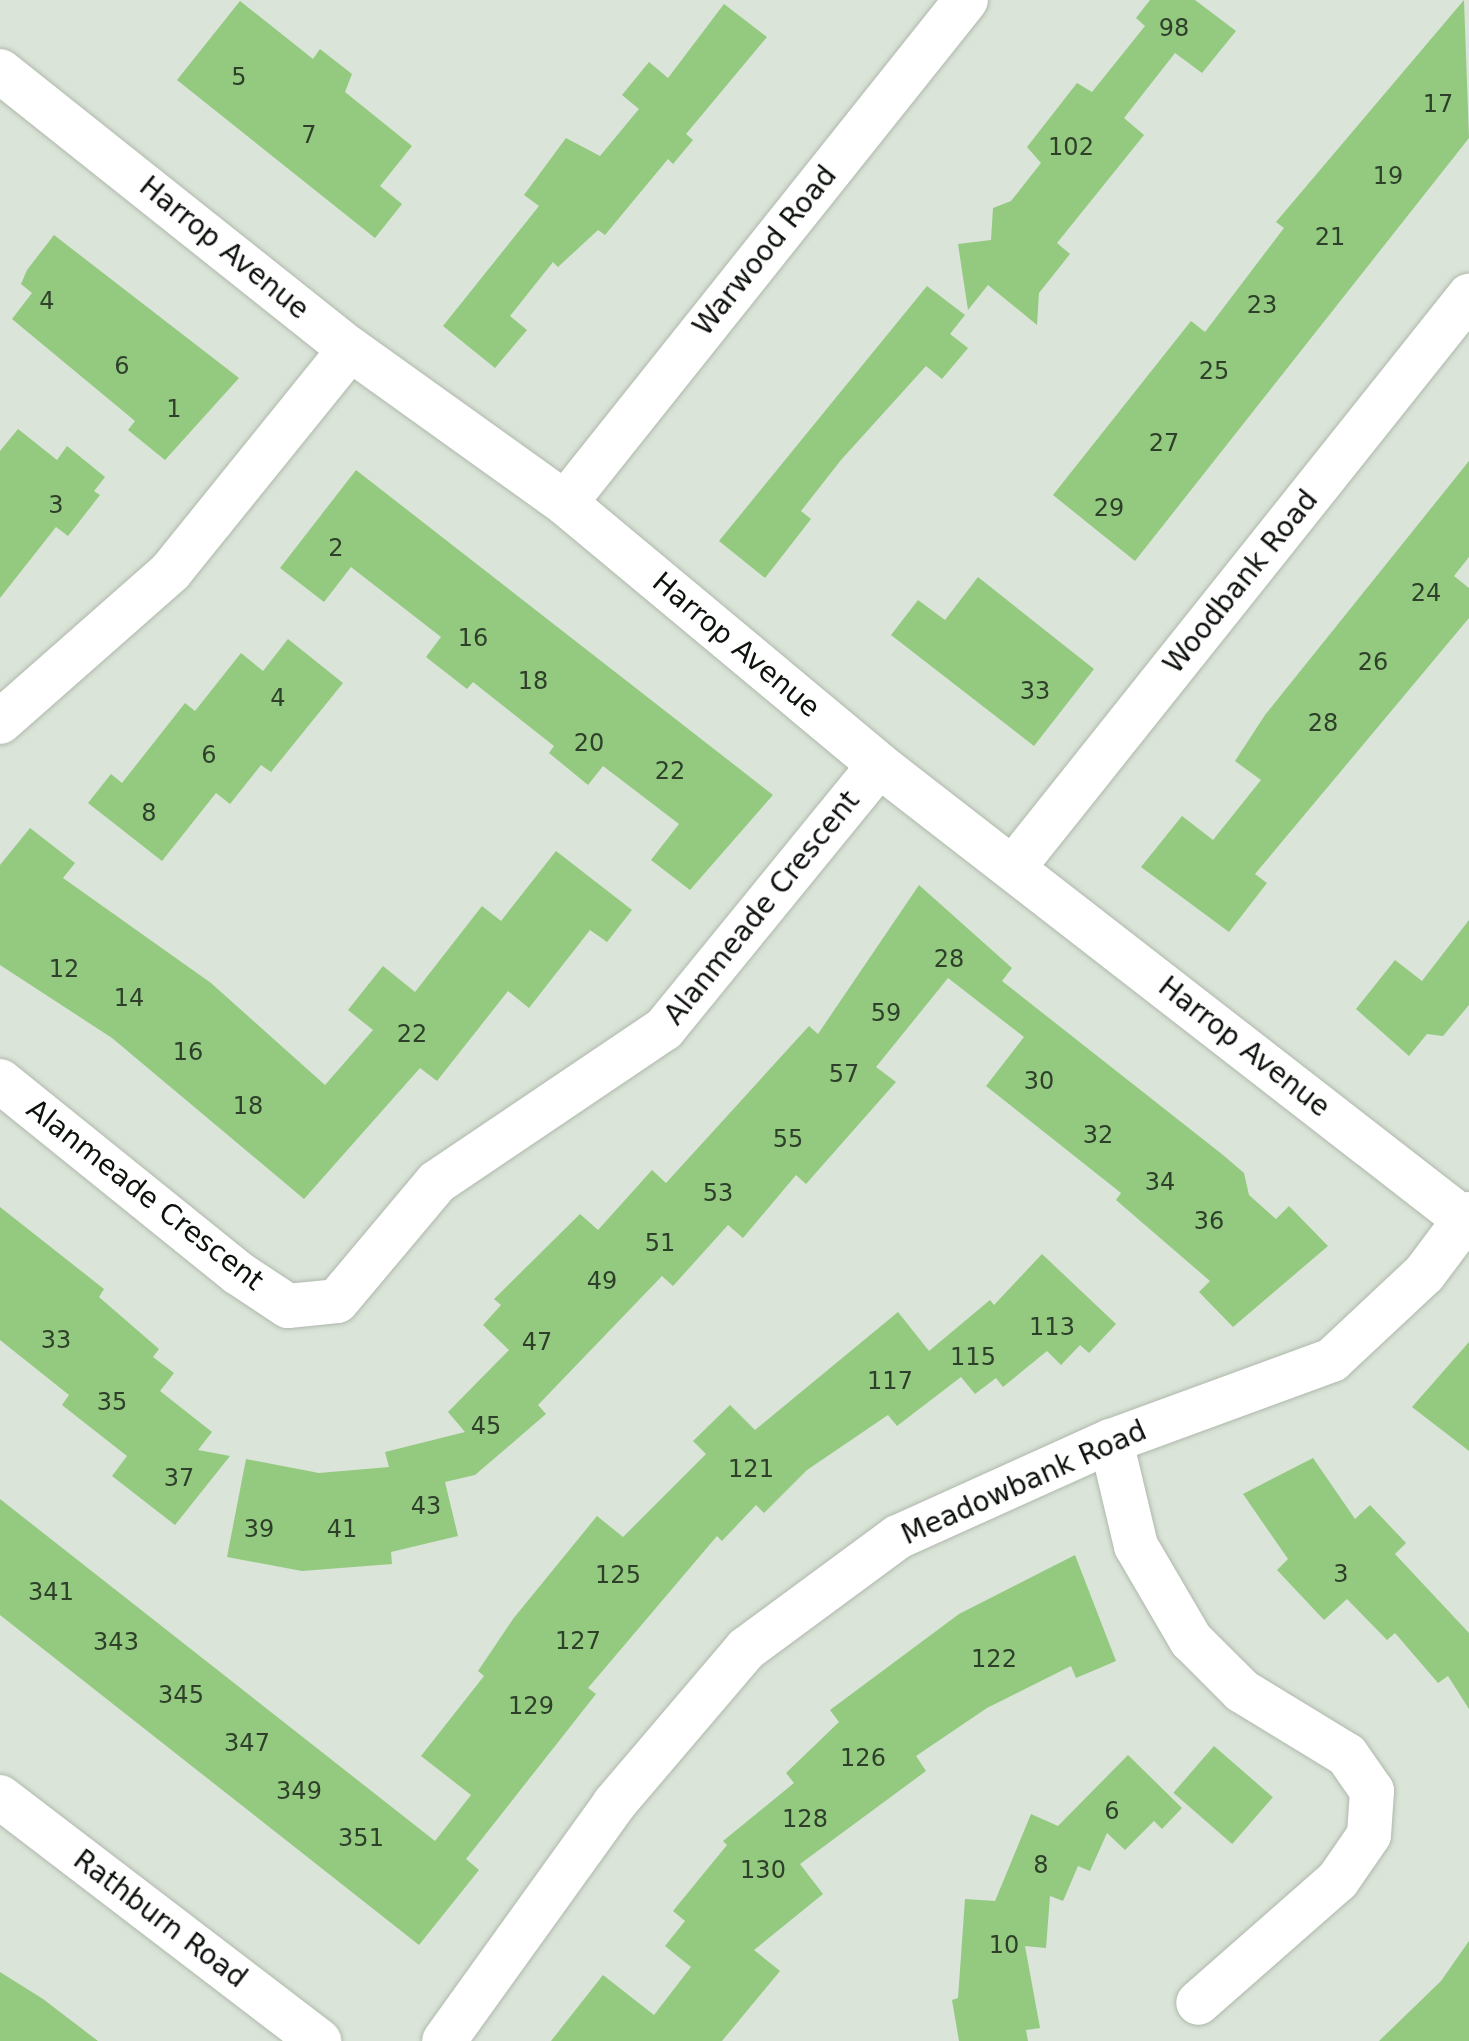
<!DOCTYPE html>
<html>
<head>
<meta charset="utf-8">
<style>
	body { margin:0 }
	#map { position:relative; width:1469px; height:2041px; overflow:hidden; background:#dae4d8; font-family:"DejaVu Sans",sans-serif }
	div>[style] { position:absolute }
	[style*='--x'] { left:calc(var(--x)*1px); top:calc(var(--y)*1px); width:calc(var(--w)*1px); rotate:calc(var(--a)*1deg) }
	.building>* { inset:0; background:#93ca80; transform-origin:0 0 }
	.roads { filter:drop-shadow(0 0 2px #afb8ac) drop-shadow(0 0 2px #afb8ac) }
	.minor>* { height:44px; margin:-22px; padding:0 22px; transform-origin:22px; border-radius:22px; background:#fff }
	span { translate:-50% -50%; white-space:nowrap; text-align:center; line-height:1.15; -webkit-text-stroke:8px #fff; paint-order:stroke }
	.number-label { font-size:24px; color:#2f402a }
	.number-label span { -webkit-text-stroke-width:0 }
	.street-label { font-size:28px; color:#0e120d }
</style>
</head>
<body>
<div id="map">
	<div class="building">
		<div style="clip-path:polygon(1150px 0,1195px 0,1236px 31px,1202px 73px,1175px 53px,1124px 118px,1144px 135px,1057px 243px,1070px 254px,1039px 293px,1037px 325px,988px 285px,968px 310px,958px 244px,991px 240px,993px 208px,1011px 201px,1041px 163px,1027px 147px,1077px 83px,1092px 92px,1145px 26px,1136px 18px)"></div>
		<div style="clip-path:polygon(1464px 0,1469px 138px,1135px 561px,1053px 495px,1191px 321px,1205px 332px,1284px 228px,1276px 222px)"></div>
		<div style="clip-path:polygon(240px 1px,313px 59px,320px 49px,352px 74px,345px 92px,412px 146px,380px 186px,402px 204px,375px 238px,177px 80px)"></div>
		<div style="clip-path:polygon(724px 4px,767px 37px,686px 134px,693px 140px,673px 164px,668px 159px,605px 235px,598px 230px,558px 267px,553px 262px,510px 316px,527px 330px,495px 368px,443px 326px,539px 206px,524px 195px,566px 138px,600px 156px,639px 109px,622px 95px,649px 62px,668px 78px)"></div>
		<div style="clip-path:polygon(54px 235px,239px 378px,165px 460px,128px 430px,135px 421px,12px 319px,32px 293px,21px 284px,27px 270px)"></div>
		<div style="clip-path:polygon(927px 286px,965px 315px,950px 334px,968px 348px,942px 379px,926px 366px,841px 460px,801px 511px,811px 519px,765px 578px,719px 541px)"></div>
		<div style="clip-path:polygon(18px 429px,57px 460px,67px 446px,105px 477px,94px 491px,100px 495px,68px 536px,56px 527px,0 598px,0 451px)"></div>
		<div style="clip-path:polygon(1469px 461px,1469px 557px,1454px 576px,1469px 588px,1469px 618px,1255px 874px,1267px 883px,1229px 932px,1141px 867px,1182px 816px,1213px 840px,1261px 780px,1235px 761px,1265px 715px)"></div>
		<div style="clip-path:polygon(356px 470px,773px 795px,690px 890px,651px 860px,679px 824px,603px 766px,588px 785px,549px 753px,554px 746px,473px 682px,467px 689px,426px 657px,441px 637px,351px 567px,324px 602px,280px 568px)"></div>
		<div style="clip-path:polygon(978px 577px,1094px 669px,1034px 746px,891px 635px,918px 600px,945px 620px)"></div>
		<div style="clip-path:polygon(288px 639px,343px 683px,271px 772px,261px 765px,230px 804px,216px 793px,162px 861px,88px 803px,111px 774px,122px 783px,185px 703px,195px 711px,241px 653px,263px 671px)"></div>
		<div style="clip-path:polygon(30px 828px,75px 863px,63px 878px,211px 983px,325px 1085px,373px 1030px,348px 1010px,383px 966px,415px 992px,482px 906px,501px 921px,556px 851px,632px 910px,607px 942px,590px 930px,529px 1008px,508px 991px,437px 1081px,420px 1068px,304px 1199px,112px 1038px,0 965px,0 865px)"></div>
		<div style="clip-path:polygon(919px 885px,1012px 968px,1002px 981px,1223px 1155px,1244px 1173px,1249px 1195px,1276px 1219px,1289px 1206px,1328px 1246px,1233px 1327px,1199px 1292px,1210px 1281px,1116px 1200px,1121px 1193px,986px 1086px,1024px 1037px,948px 978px,876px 1067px,896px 1082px,806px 1184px,796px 1175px,743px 1238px,728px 1225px,673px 1286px,662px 1276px,538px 1405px,546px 1414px,475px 1475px,445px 1482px,458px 1536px,391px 1552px,392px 1564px,302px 1571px,227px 1557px,246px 1459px,319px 1473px,389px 1467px,385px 1452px,465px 1432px,448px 1412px,509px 1350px,483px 1325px,501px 1305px,494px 1299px,580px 1214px,598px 1230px,652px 1170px,666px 1183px,809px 1026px,818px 1034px)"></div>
		<div style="clip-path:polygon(1469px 920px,1469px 1005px,1443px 1036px,1427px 1034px,1409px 1056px,1356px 1009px,1395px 960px,1422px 981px)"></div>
		<div style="clip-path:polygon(0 1207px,104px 1289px,99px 1297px,159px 1349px,153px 1357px,174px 1373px,160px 1391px,212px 1432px,198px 1450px,230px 1456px,175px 1525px,112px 1476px,127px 1456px,62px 1405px,69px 1395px,0 1340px)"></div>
		<div style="clip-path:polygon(1042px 1254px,1116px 1324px,1089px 1353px,1080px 1345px,1061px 1365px,1047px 1351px,1003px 1387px,996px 1378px,975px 1394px,961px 1377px,897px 1426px,888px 1415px,807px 1470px,764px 1513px,756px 1505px,722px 1541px,717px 1536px,588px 1688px,596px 1694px,466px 1859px,479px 1870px,419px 1945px,0 1615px,0 1499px,435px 1841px,471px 1795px,421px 1756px,484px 1676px,478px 1671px,513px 1619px,597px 1516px,623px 1537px,706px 1454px,693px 1441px,730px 1405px,755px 1430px,898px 1312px,929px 1351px,990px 1300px,994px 1305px)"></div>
		<div style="clip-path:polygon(1469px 1342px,1469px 1451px,1412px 1407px)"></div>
		<div style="clip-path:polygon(1313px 1458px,1355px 1519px,1370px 1505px,1406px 1543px,1395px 1554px,1469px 1633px,1469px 1709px,1448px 1676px,1438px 1683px,1395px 1633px,1387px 1640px,1347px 1599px,1324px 1620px,1277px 1570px,1288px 1559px,1243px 1494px)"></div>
		<div style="clip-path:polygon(1075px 1555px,1116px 1661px,1076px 1678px,1071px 1666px,987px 1708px,916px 1756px,926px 1771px,800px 1864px,823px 1894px,754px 1950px,780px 1971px,722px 2041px,551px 2041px,603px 1975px,654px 2015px,691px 1967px,665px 1946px,685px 1921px,673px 1911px,727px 1845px,723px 1841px,794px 1783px,786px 1773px,839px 1722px,830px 1710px,959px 1614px)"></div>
		<div style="left:1214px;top:1746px;width:78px;height:62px;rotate:41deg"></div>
		<div style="clip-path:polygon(1128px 1755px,1182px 1808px,1162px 1829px,1154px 1821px,1125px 1850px,1107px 1833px,1090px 1871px,1078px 1866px,1063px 1901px,1050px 1896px,1046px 1948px,1025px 1946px,1040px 2028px,1026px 2030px,1028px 2041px,959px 2041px,952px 2000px,958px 1998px,965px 1899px,995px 1901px,1031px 1814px,1058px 1826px)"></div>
		<div style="clip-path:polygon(1469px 1941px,1469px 2041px,1379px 2041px,1441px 1981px)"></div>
		<div style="clip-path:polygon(0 1972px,43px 1999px,98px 2041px,0 2041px)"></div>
	</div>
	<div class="roads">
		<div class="minor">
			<div style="--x:0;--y:71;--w:447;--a:38.5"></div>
			<div style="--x:350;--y:349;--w:264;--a:35.6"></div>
			<div style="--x:565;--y:503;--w:409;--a:39.8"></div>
			<div style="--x:879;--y:765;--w:747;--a:37.82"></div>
			<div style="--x:565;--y:503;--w:643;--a:-51.44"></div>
			<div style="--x:0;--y:722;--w:228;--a:-41.4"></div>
			<div style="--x:171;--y:571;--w:285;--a:-51.1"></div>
			<div style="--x:1013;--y:868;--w:732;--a:-51.44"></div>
			<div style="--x:0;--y:1081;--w:306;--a:38.9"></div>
			<div style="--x:238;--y:1273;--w:60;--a:33.4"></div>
			<div style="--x:288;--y:1306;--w:49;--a:-5.8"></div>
			<div style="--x:337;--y:1301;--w:155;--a:-50"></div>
			<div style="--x:437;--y:1182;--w:274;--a:-34"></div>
			<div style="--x:664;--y:1029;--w:340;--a:-50.8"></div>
			<div style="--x:1111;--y:1441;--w:108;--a:76.6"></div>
			<div style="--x:1136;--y:1546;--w:109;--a:59.7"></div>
			<div style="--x:1191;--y:1640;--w:72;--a:45"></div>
			<div style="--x:1242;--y:1691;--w:123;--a:31.4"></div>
			<div style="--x:1347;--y:1755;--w:44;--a:55.2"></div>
			<div style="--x:1372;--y:1791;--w:44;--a:93.9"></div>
			<div style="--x:1369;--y:1835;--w:55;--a:124.6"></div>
			<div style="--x:1338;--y:1880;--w:186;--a:138.7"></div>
			<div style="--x:0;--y:1797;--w:402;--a:37.4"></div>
			<div style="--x:444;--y:2041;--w:292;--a:-54.3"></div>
			<div style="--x:614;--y:1804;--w:204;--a:-49.6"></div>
			<div style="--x:746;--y:1649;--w:189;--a:-36.4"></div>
			<div style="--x:898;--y:1537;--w:234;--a:-24.3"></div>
			<div style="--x:1111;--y:1441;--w:235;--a:-20.1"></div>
			<div style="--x:1332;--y:1360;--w:126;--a:-43.1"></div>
			<div style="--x:1424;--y:1274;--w:75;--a:-53.1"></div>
		</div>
	</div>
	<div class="number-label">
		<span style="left:1174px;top:29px">98</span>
		<span style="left:239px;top:78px">5</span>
		<span style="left:1438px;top:105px">17</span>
		<span style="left:309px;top:136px">7</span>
		<span style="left:1071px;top:148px">102</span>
		<span style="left:1388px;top:177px">19</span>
		<span style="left:1330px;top:238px">21</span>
		<span style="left:47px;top:302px">4</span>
		<span style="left:1262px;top:306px">23</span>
		<span style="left:122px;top:367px">6</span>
		<span style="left:1214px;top:372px">25</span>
		<span style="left:174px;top:410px">1</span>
		<span style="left:1164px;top:444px">27</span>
		<span style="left:56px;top:506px">3</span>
		<span style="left:1109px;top:509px">29</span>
		<span style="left:336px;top:549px">2</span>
		<span style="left:1426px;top:594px">24</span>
		<span style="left:473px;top:639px">16</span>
		<span style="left:1373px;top:663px">26</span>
		<span style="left:533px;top:682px">18</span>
		<span style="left:1035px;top:692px">33</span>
		<span style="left:278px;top:699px">4</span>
		<span style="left:1323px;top:724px">28</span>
		<span style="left:589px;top:744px">20</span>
		<span style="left:209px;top:756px">6</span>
		<span style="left:670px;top:772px">22</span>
		<span style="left:149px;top:814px">8</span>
		<span style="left:949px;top:960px">28</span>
		<span style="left:64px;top:970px">12</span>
		<span style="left:129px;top:999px">14</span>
		<span style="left:886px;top:1014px">59</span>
		<span style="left:412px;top:1035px">22</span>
		<span style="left:188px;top:1053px">16</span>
		<span style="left:844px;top:1075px">57</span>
		<span style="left:1039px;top:1082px">30</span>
		<span style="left:248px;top:1107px">18</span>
		<span style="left:1098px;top:1136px">32</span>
		<span style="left:788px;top:1140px">55</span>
		<span style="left:1160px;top:1183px">34</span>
		<span style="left:718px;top:1194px">53</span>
		<span style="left:1209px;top:1222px">36</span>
		<span style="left:660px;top:1244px">51</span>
		<span style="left:602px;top:1282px">49</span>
		<span style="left:1052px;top:1328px">113</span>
		<span style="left:56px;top:1341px">33</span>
		<span style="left:537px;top:1343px">47</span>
		<span style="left:973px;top:1358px">115</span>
		<span style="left:890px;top:1382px">117</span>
		<span style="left:112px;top:1403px">35</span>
		<span style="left:486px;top:1427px">45</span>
		<span style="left:751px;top:1470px">121</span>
		<span style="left:179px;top:1479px">37</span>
		<span style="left:426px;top:1507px">43</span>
		<span style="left:259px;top:1530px">39</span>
		<span style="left:342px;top:1530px">41</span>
		<span style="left:1341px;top:1575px">3</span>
		<span style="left:618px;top:1576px">125</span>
		<span style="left:51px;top:1593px">341</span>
		<span style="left:578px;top:1642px">127</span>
		<span style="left:116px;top:1643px">343</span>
		<span style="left:994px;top:1660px">122</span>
		<span style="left:181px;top:1696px">345</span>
		<span style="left:531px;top:1707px">129</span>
		<span style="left:247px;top:1744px">347</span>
		<span style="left:863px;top:1759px">126</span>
		<span style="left:299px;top:1792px">349</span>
		<span style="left:1112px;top:1812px">6</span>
		<span style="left:805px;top:1820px">128</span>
		<span style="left:361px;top:1839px">351</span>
		<span style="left:1041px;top:1866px">8</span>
		<span style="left:763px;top:1871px">130</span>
		<span style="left:1004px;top:1946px">10</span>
	</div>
	<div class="street-label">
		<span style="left:224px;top:248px;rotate:39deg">Harrop Avenue</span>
		<span style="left:765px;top:251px;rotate:-51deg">Warwood Road</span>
		<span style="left:1241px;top:582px;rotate:-51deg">Woodbank Road</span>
		<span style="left:736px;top:645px;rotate:40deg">Harrop Avenue</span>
		<span style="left:762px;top:908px;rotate:-51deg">Alanmeade Crescent</span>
		<span style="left:1244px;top:1047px;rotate:38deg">Harrop Avenue</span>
		<span style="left:145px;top:1195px;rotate:38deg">Alanmeade Crescent</span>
		<span style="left:1024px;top:1483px;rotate:-24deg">Meadowbank Road</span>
		<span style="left:160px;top:1919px;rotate:37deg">Rathburn Road</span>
	</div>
</div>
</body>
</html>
